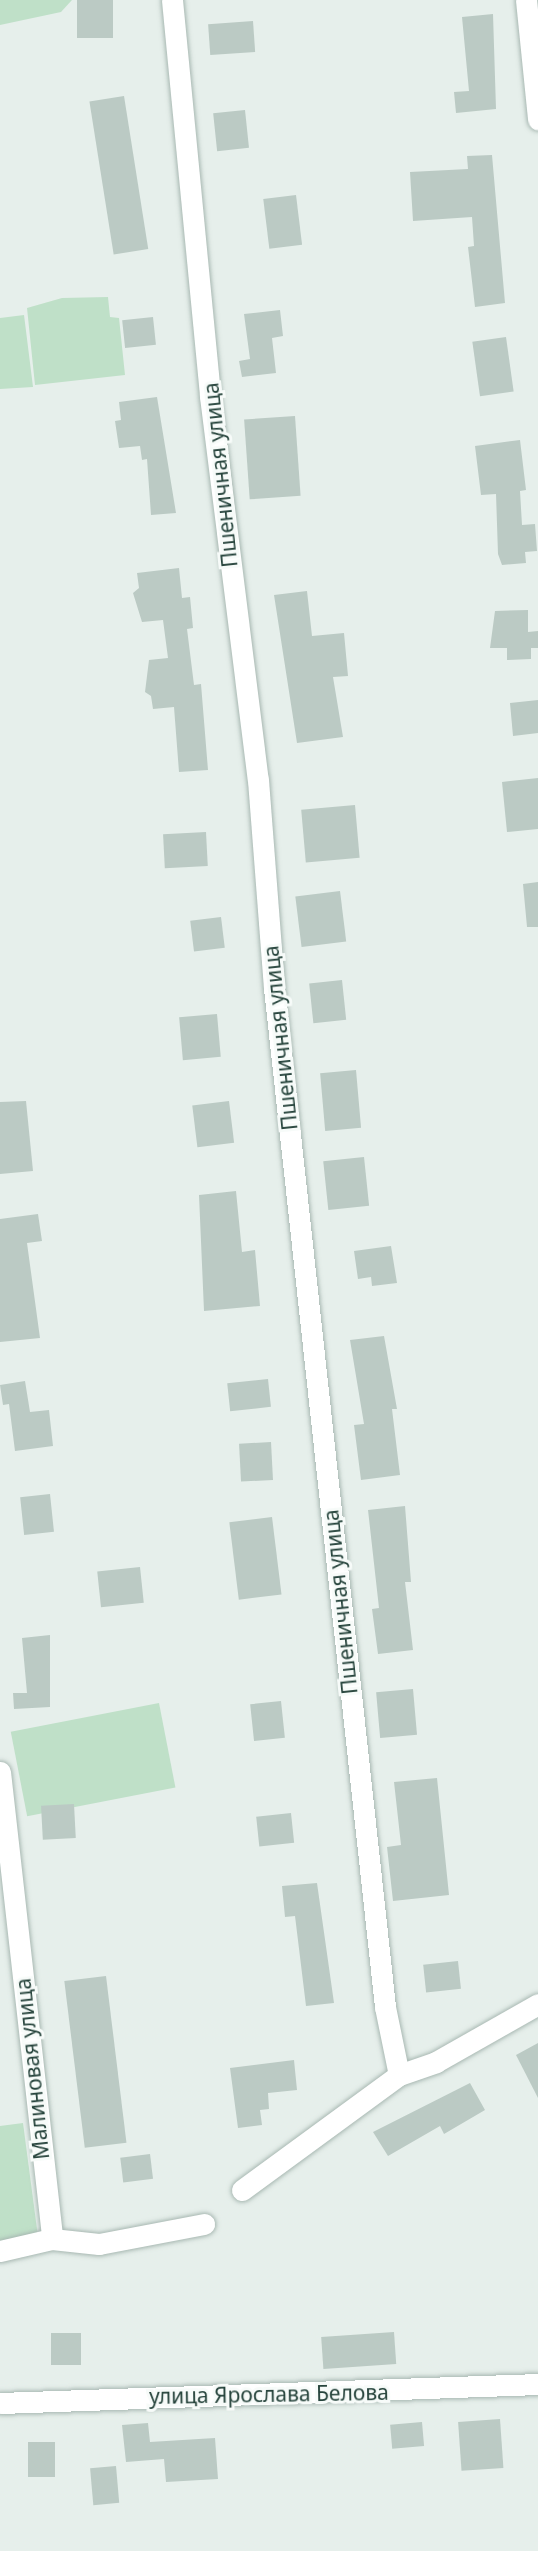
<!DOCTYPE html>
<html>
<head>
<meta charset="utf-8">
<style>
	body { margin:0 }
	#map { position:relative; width:538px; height:2551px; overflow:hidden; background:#e6efeb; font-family:"Noto Sans",sans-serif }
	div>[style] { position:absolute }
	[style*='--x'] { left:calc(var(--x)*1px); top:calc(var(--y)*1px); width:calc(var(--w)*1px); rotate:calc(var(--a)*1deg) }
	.green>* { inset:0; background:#bfe0c8; transform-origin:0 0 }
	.building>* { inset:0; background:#bbcac4; transform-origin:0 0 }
	.roads { filter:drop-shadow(0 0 2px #a8b8b2) drop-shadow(0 0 2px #a8b8b2) }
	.street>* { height:21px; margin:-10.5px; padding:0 10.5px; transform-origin:10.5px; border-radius:10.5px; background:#fff }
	span { translate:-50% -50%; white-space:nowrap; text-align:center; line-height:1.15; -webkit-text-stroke:6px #f7fbf9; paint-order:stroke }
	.street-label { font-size:21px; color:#24423a }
</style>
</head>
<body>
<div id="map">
	<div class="green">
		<div style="clip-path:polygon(0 0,72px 0,61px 12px,0 25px)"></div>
		<div style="clip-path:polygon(108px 297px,110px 317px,119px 318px,125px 375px,35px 385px,27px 308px,62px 298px)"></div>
		<div style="clip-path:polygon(24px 315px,33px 387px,0 389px,0 318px)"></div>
		<div style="left:159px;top:1703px;width:86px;height:151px;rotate:79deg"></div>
		<div style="clip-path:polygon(23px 2123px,38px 2237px,0 2245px,0 2126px)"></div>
	</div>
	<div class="building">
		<div style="left:77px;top:0;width:36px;height:38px"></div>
		<div style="clip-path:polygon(493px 14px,496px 109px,456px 113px,454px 92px,469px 91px,462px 17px)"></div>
		<div style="left:253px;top:21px;width:31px;height:45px;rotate:86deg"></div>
		<div style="left:124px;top:96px;width:155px;height:35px;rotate:81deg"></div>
		<div style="left:245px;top:110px;width:38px;height:32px;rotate:84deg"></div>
		<div style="clip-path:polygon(492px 155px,505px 303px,475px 307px,468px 247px,474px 246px,472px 217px,413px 221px,410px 172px,468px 169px,467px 156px)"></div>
		<div style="left:296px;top:195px;width:50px;height:33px;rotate:83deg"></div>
		<div style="clip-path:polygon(280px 310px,283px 336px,272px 338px,276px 373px,242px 377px,239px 361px,250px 359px,244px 314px)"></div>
		<div style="left:153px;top:317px;width:28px;height:31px;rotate:84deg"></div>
		<div style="left:506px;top:337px;width:55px;height:34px;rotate:82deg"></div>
		<div style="clip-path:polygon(157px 397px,176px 513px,151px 515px,147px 459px,142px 460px,140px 446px,119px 448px,115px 421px,121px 420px,119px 402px)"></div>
		<div style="left:295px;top:416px;width:80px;height:51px;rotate:86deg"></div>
		<div style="clip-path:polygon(520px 440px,526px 490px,520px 491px,522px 525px,535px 524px,537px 551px,525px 552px,526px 563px,502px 565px,498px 554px,496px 494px,481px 495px,475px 446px)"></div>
		<div style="clip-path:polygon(179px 568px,182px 598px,190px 597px,193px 628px,187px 629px,194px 685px,201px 684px,208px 770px,179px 772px,174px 707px,153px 709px,151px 696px,145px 692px,149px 660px,168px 658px,163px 620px,142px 622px,133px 593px,139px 588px,137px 573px)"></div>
		<div style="clip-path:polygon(307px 591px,312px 636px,344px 633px,348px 676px,333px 677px,343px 737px,297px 743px,274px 595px)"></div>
		<div style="clip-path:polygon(528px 610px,528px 632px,538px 631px,538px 648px,531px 648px,531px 659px,507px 660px,507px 648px,490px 648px,495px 611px)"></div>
		<div style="clip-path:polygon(538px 700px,538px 733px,513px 736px,510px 703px)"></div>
		<div style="clip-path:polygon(538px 778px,538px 829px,507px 832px,502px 782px)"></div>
		<div style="left:355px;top:805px;width:53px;height:54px;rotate:85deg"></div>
		<div style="left:206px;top:832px;width:34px;height:43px;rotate:87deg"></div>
		<div style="clip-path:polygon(538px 882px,538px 927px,527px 927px,523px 884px)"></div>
		<div style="left:340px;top:891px;width:51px;height:45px;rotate:83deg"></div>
		<div style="left:221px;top:917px;width:31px;height:31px;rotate:83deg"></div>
		<div style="left:342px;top:980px;width:40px;height:33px;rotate:84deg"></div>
		<div style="left:217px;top:1014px;width:43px;height:38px;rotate:85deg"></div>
		<div style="left:356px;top:1070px;width:58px;height:36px;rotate:85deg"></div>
		<div style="clip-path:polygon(26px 1101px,33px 1171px,0 1174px,0 1102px)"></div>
		<div style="left:229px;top:1101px;width:42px;height:37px;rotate:83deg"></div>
		<div style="left:364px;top:1157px;width:49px;height:41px;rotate:84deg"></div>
		<div style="clip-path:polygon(236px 1191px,242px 1252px,255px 1250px,260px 1306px,204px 1311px,199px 1195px)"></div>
		<div style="clip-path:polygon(38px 1214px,42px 1241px,27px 1243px,40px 1338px,0 1342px,0 1219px)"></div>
		<div style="clip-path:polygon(391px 1246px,397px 1283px,372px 1286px,371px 1277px,358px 1279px,354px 1251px)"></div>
		<div style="clip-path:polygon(384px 1336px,397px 1409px,392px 1409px,400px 1475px,361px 1480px,354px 1425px,364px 1424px,350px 1340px)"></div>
		<div style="left:268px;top:1379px;width:28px;height:41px;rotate:84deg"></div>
		<div style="clip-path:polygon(25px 1381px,30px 1412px,49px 1410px,53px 1446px,15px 1451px,9px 1404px,3px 1405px,0 1385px)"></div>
		<div style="left:271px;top:1442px;width:38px;height:32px;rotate:87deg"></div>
		<div style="left:50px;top:1494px;width:38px;height:30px;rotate:84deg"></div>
		<div style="clip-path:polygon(405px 1506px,411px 1582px,405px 1582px,413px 1650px,378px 1654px,372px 1609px,379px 1608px,368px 1510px)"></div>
		<div style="left:272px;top:1517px;width:78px;height:43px;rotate:83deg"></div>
		<div style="left:140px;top:1567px;width:36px;height:43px;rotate:84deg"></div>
		<div style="clip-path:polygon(50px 1635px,50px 1707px,14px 1709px,13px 1693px,27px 1693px,22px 1638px)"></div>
		<div style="left:413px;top:1689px;width:46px;height:37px;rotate:85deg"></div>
		<div style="left:281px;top:1701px;width:37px;height:31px;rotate:84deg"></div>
		<div style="clip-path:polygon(437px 1778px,449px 1895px,393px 1901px,387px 1847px,401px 1845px,394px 1782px)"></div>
		<div style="left:74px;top:1804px;width:34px;height:33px;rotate:87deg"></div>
		<div style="left:291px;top:1813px;width:30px;height:35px;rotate:84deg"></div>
		<div style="clip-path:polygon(317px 1883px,334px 2003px,306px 2006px,295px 1916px,285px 1917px,282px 1886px)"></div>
		<div style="left:458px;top:1961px;width:28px;height:35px;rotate:84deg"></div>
		<div style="left:106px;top:1976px;width:168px;height:42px;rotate:83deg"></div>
		<div style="clip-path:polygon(538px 2043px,538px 2098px,516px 2055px)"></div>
		<div style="clip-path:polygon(294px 2060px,297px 2090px,268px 2093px,269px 2109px,260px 2110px,262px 2125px,238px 2128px,230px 2068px)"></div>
		<div style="clip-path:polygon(470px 2083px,485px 2110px,444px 2134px,440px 2126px,388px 2156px,373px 2132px)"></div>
		<div style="left:150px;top:2154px;width:25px;height:30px;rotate:83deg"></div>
		<div style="left:394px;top:2332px;width:32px;height:73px;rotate:86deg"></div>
		<div style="left:51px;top:2333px;width:30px;height:32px"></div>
		<div style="left:500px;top:2419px;width:49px;height:42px;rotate:86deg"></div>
		<div style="left:422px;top:2422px;width:24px;height:32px;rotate:85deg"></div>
		<div style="clip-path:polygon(148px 2423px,150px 2442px,215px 2438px,218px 2479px,166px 2482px,164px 2459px,126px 2462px,122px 2425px)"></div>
		<div style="left:28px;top:2442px;width:27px;height:35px"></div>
		<div style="left:116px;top:2466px;width:37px;height:26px;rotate:85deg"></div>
	</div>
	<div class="roads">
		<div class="street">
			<div style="--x:172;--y:0;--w:398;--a:84.5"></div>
			<div style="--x:210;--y:396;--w:387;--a:82.9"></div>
			<div style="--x:258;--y:780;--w:209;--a:85.6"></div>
			<div style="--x:274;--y:988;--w:1025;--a:83.78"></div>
			<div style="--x:385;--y:2007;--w:69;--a:78.4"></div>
			<div style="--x:526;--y:0;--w:120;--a:84.2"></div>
			<div style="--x:0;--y:1772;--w:470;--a:83.6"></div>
			<div style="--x:242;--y:2190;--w:195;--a:-36.2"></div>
			<div style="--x:399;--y:2075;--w:39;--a:-19"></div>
			<div style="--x:436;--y:2062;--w:117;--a:-29.6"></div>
			<div style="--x:0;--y:2251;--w:53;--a:-13"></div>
			<div style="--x:52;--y:2239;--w:47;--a:6.1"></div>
			<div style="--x:99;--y:2244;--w:107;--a:-10.8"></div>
			<div style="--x:0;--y:2403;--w:538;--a:-2.02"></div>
		</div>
	</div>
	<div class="street-label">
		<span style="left:220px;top:475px;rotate:-96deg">Пшеничная улица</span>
		<span style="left:280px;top:1038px;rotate:-96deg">Пшеничная улица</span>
		<span style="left:340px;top:1602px;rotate:-96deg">Пшеничная улица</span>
		<span style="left:32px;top:2069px;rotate:-96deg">Малиновая улица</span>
		<span style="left:269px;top:2394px;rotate:-1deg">улица Ярослава Белова</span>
	</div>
</div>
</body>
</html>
